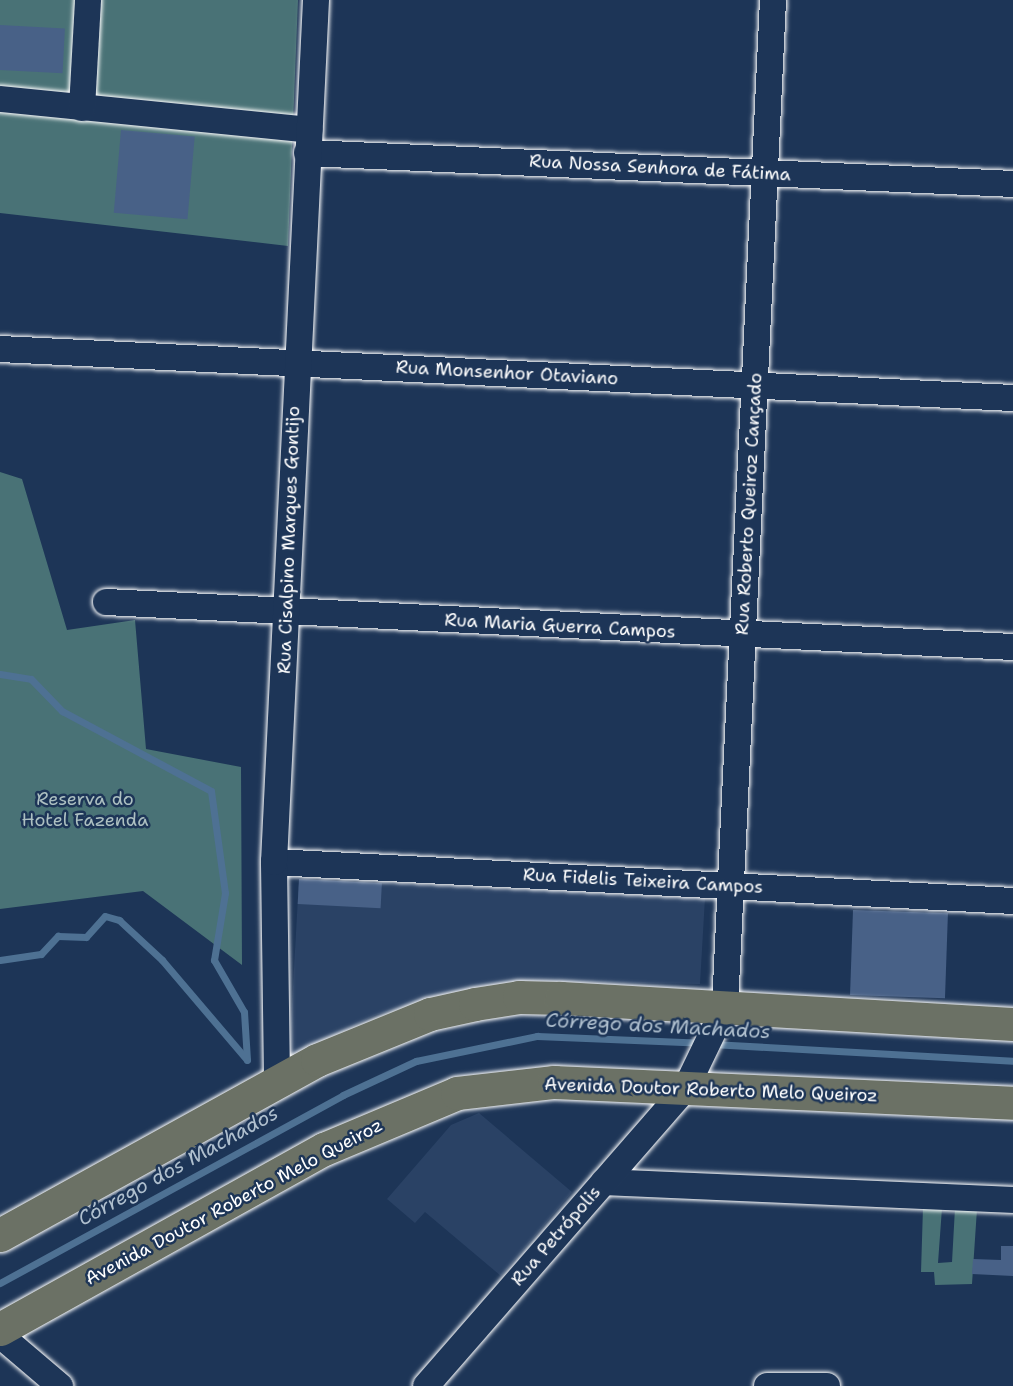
<!DOCTYPE html>
<html>
<head>
<meta charset="utf-8">
<style>
	body { margin:0 }
	#map { position:relative; width:1013px; height:1386px; overflow:hidden; background:#1d3557; font-family:"Shantell Sans",sans-serif }
	div>[style] { position:absolute }
	[style*='--x'] { left:calc(var(--x)*1px); top:calc(var(--y)*1px); width:calc(var(--w)*1px); rotate:calc(var(--a)*1deg) }
	.built>* { inset:0; background:#2a4265 }
	.green>* { inset:0; background:#497276 }
	.stream>* { height:7px; margin:-3.5px; padding:0 3.5px; transform-origin:3.5px; border-radius:3.5px; background:#4e7193 }
	.building>* { inset:0; background:#486187; transform-origin:0 0 }
	.roads { filter:drop-shadow(0 0 2px #fff) drop-shadow(0 0 2px #fff) }
	.minor>* { height:26px; margin:-13px; padding:0 13px; transform-origin:13px; border-radius:13px; background:#1d3557 }
	.major>* { height:33px; margin:-16.5px; padding:0 16.5px; transform-origin:16.5px; border-radius:16.5px; background:#6b7165 }
	span { translate:-50% -50%; white-space:nowrap; text-align:center; line-height:1.15; -webkit-text-stroke:5px #1d3557; paint-order:stroke }
	.street-label { font-size:18px; color:#fff }
	.park-label { font-size:18px; color:#adc0c1 }
	.water-label { font-size:20px; color:#afbfce; font-style:italic }
</style>
</head>
<body>
<div id="map">
	<div class="built">
		<div style="clip-path:polygon(299px 879px,705px 898px,700px 984px,527px 981px,482px 986px,375px 1015px,289px 1059px)"></div>
		<div style="clip-path:polygon(479px 1113px,572px 1192px,501px 1276px,425px 1212px,415px 1223px,387px 1199px,451px 1125px)"></div>
	</div>
	<div class="green">
		<div style="clip-path:polygon(0 0,298px 0,288px 246px,0 213px)"></div>
		<div style="clip-path:polygon(0 472px,22px 479px,67px 630px,135px 620px,146px 749px,241px 767px,242px 965px,143px 891px,0 909px)"></div>
		<div style="clip-path:polygon(923px 1207px,942px 1208px,938px 1263px,952px 1262px,955px 1208px,977px 1209px,972px 1284px,935px 1285px,934px 1272px,921px 1272px)"></div>
	</div>
	<div class="stream">
		<div style="--x:0;--y:674;--w:31;--a:9"></div>
		<div style="--x:31;--y:679;--w:45;--a:45.9"></div>
		<div style="--x:62;--y:711;--w:169;--a:28.2"></div>
		<div style="--x:211;--y:791;--w:103;--a:82.2"></div>
		<div style="--x:225;--y:893;--w:68;--a:99.3"></div>
		<div style="--x:214;--y:960;--w:60;--a:60"></div>
		<div style="--x:244;--y:1012;--w:48;--a:86.4"></div>
		<div style="--x:0;--y:960;--w:41;--a:-8.3"></div>
		<div style="--x:41;--y:954;--w:25;--a:-47"></div>
		<div style="--x:58;--y:936;--w:28;--a:2"></div>
		<div style="--x:86;--y:937;--w:28;--a:-48"></div>
		<div style="--x:105;--y:916;--w:15;--a:16"></div>
		<div style="--x:119;--y:920;--w:59;--a:42.9"></div>
		<div style="--x:162;--y:960;--w:131;--a:49.6"></div>
		<div style="--x:712;--y:1044;--w:301;--a:3.2"></div>
		<div style="--x:0;--y:1283;--w:391;--a:-28.7"></div>
		<div style="--x:343;--y:1095;--w:81;--a:-25"></div>
		<div style="--x:416;--y:1061;--w:124;--a:-11.7"></div>
		<div style="--x:537;--y:1036;--w:164;--a:2.4"></div>
	</div>
	<div class="building">
		<div style="left:0;top:25px;width:65px;height:45px;rotate:3deg"></div>
		<div style="left:121px;top:130px;width:74px;height:83px;rotate:5deg"></div>
		<div style="left:299px;top:879px;width:83px;height:25px;rotate:3deg"></div>
		<div style="left:853px;top:910px;width:95px;height:85px;rotate:2deg"></div>
		<div style="clip-path:polygon(1001px 1246px,1013px 1246px,1013px 1276px,972px 1274px,973px 1259px,1001px 1260px)"></div>
	</div>
	<div class="roads">
		<div class="minor">
			<div style="--x:0;--y:99;--w:311;--a:5.7"></div>
			<div style="--x:82;--y:108;--w:108;--a:-86.8"></div>
			<div style="--x:307;--y:153;--w:707;--a:2.51"></div>
			<div style="--x:0;--y:349;--w:1014;--a:2.77"></div>
			<div style="--x:106;--y:602;--w:908;--a:2.84"></div>
			<div style="--x:274;--y:862;--w:740;--a:3.02"></div>
			<div style="--x:277;--y:1079;--w:217;--a:-90.8"></div>
			<div style="--x:274;--y:862;--w:863;--a:-87.21"></div>
			<div style="--x:604;--y:1182;--w:409;--a:2.5"></div>
			<div style="--x:0;--y:1335;--w:79;--a:40.4"></div>
			<div style="--x:426;--y:1386;--w:395;--a:-48.9"></div>
			<div style="--x:686;--y:1088;--w:90;--a:-64.3"></div>
			<div style="--x:725;--y:1007;--w:1008;--a:-87.27"></div>
			<div style="--x:767;--y:1386;--w:60;--a:0"></div>
		</div>
		<div class="major">
			<div style="--x:0;--y:1235;--w:362;--a:-28.9"></div>
			<div style="--x:317;--y:1060;--w:122;--a:-22.2"></div>
			<div style="--x:430;--y:1014;--w:46;--a:-12.5"></div>
			<div style="--x:475;--y:1004;--w:45;--a:-9"></div>
			<div style="--x:519;--y:997;--w:42;--a:1.4"></div>
			<div style="--x:561;--y:998;--w:453;--a:3.3"></div>
			<div style="--x:0;--y:1329;--w:371;--a:-29.1"></div>
			<div style="--x:324;--y:1149;--w:144;--a:-22.8"></div>
			<div style="--x:457;--y:1093;--w:98;--a:-6.5"></div>
			<div style="--x:554;--y:1082;--w:459;--a:2.6"></div>
		</div>
	</div>
	<div class="street-label">
		<span style="left:660px;top:168px;rotate:3deg">Rua Nossa Senhora de Fátima</span>
		<span style="left:507px;top:373px;rotate:3deg">Rua Monsenhor Otaviano</span>
		<span style="left:749px;top:504px;rotate:-87deg">Rua Roberto Queiroz Cançado</span>
		<span style="left:289px;top:540px;rotate:-88deg">Rua Cisalpino Marques Gontijo</span>
		<span style="left:560px;top:626px;rotate:3deg">Rua Maria Guerra Campos</span>
		<span style="left:643px;top:881px;rotate:3deg">Rua Fidelis Teixeira Campos</span>
		<span style="left:711px;top:1090px;rotate:2deg">Avenida Doutor Roberto Melo Queiroz</span>
		<span style="left:234px;top:1202px;rotate:-28deg">Avenida Doutor Roberto Melo Queiroz</span>
		<span style="left:556px;top:1236px;rotate:-49deg">Rua Petrópolis</span>
	</div>
	<div class="park-label">
		<span style="left:85px;top:810px">Reserva do<br>Hotel Fazenda</span>
	</div>
	<div class="water-label">
		<span style="left:658px;top:1026px;rotate:3deg">Córrego dos Machados</span>
		<span style="left:178px;top:1166px;rotate:-29deg">Córrego dos Machados</span>
	</div>
</div>
</body>
</html>
